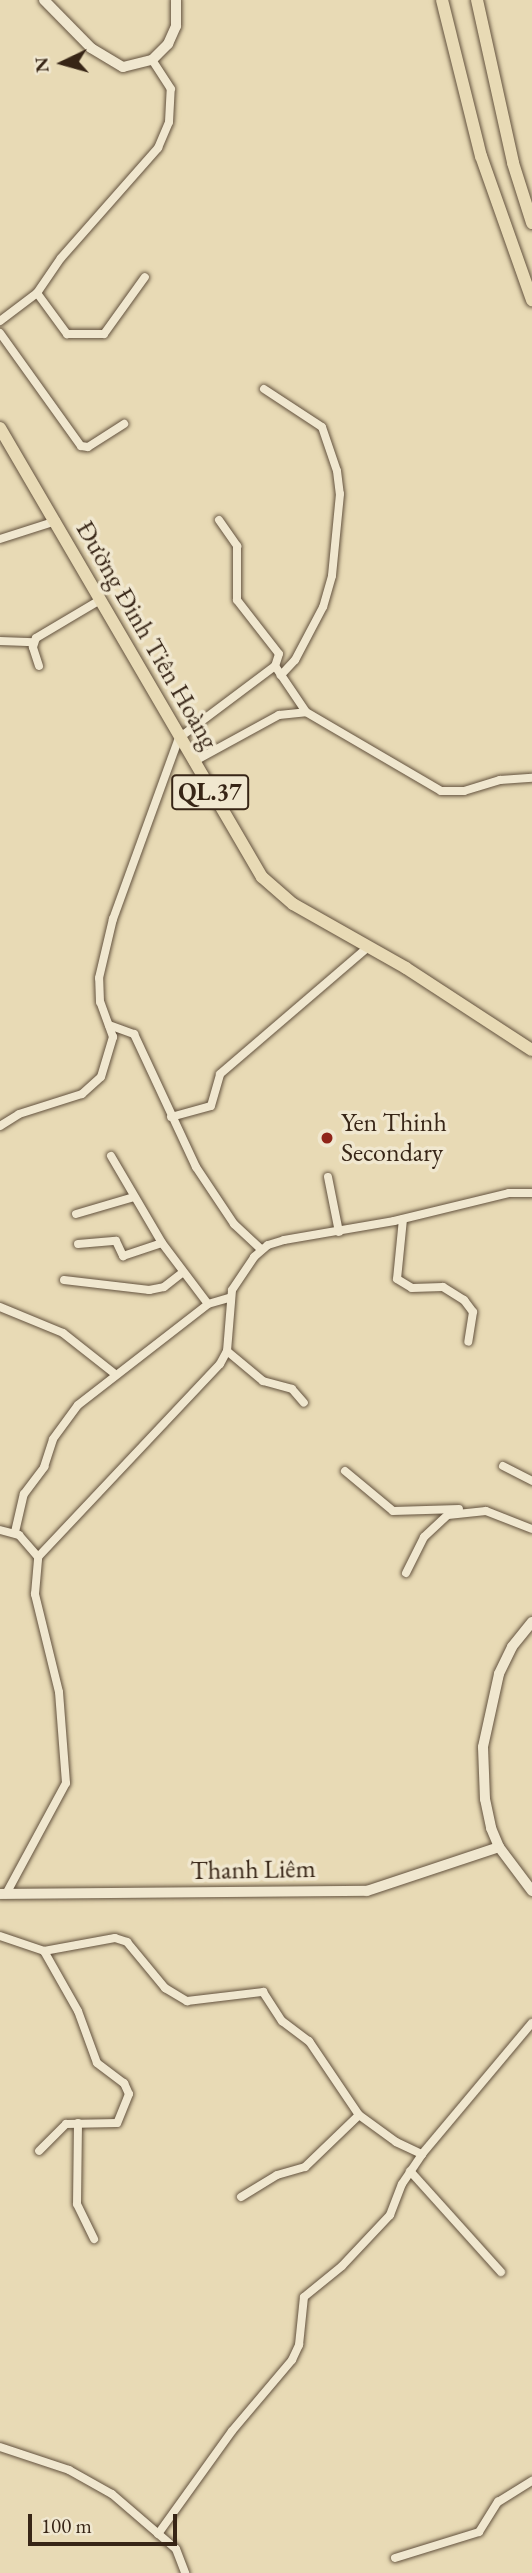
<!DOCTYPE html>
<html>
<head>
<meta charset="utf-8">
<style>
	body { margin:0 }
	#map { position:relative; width:532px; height:2573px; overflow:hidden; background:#e8dab5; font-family:"EB Garamond",serif }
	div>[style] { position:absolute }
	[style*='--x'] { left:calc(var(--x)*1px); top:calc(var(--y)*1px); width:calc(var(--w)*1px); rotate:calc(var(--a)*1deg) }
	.roads { filter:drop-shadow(0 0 2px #63523e) drop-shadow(0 0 2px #63523e) }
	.minor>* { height:8px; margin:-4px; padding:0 4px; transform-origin:4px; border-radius:4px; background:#f0e7cf }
	.tertiary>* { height:10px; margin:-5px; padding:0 5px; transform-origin:5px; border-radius:5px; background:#f0e7cf }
	.primary>* { height:12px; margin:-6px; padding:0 6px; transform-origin:6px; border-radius:6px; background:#e8dab5 }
	.dots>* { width:19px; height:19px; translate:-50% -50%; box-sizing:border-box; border:4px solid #f0e7cf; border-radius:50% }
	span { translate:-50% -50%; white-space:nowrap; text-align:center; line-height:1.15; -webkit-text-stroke:7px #f0e7cf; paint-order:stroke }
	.shield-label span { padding:2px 5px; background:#f0e7cf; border:2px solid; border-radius:5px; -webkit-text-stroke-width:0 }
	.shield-label { font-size:24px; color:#372516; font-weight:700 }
	.street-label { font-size:26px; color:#372516 }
	.poi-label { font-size:26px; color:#372516 }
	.left { translate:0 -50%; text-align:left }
	.north { position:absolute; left:28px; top:28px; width:70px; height:70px; -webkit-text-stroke:5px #f0e7cf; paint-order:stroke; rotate:265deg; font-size:19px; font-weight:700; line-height:28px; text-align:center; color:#372516 }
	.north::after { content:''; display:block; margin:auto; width:24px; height:32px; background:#372516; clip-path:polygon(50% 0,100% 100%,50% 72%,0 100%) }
	.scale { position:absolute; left:28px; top:2514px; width:149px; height:32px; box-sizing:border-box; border:4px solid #372516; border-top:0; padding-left:9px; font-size:21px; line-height:24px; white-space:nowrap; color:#372516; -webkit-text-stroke:5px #f0e7cf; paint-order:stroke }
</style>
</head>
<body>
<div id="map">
	<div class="roads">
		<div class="minor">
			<div style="--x:37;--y:293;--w:51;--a:53.8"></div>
			<div style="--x:67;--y:334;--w:37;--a:0"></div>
			<div style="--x:104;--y:334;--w:70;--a:-54.3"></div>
			<div style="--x:0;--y:321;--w:46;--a:-37.1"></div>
			<div style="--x:37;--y:293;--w:42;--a:-55.6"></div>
			<div style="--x:61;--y:258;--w:147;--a:-48.6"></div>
			<div style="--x:158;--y:148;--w:28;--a:-67"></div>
			<div style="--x:169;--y:122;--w:33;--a:-87"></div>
			<div style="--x:171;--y:89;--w:35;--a:-123"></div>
			<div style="--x:0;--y:333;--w:139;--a:54.4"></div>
			<div style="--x:81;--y:446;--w:7;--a:8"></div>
			<div style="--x:88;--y:447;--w:43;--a:-32.6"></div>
			<div style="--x:264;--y:389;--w:69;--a:33.2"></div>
			<div style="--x:322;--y:427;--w:46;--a:71.2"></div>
			<div style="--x:337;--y:471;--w:23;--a:83"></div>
			<div style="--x:340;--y:494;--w:82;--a:95.6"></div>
			<div style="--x:332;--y:576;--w:32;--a:106"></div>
			<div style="--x:323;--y:607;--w:60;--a:117.8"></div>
			<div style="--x:295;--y:660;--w:21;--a:133"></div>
			<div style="--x:219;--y:520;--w:32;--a:55"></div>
			<div style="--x:237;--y:546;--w:54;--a:90"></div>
			<div style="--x:237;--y:600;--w:68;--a:52.1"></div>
			<div style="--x:279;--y:654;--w:13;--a:108"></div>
			<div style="--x:275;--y:666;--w:55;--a:56"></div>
			<div style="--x:0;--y:539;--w:59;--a:-17.8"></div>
			<div style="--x:0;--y:641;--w:34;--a:2"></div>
			<div style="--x:39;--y:666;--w:20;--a:-108"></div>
			<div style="--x:33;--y:647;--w:9;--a:-72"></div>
			<div style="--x:36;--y:638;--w:74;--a:-30.7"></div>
			<div style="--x:193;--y:762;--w:98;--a:-28.7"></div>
			<div style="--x:279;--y:715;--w:27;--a:-6"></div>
			<div style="--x:306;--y:712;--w:156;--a:30.3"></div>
			<div style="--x:441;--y:791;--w:23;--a:0"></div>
			<div style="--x:464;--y:791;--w:38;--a:-17"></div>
			<div style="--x:500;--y:780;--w:32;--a:-4"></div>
			<div style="--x:109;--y:1025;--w:27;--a:20"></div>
			<div style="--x:134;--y:1034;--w:147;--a:65"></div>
			<div style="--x:196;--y:1167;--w:69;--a:56.3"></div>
			<div style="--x:234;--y:1224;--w:37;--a:43"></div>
			<div style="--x:171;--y:1117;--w:41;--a:-15.4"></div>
			<div style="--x:211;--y:1106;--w:33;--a:-74"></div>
			<div style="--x:220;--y:1074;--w:194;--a:-40.6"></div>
			<div style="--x:0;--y:1126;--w:22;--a:-32"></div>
			<div style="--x:19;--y:1114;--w:66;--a:-17.6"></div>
			<div style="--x:82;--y:1094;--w:25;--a:-42"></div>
			<div style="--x:101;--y:1077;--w:42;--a:-73.3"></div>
			<div style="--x:113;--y:1037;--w:37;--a:-110"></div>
			<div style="--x:100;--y:1002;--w:24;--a:-92"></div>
			<div style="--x:99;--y:978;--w:61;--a:-76.7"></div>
			<div style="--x:113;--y:919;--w:193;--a:-70"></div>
			<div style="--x:179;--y:738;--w:120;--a:-36.9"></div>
			<div style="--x:111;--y:1156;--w:101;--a:59.6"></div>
			<div style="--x:162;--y:1243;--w:76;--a:53"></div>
			<div style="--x:328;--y:1177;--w:56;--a:78.7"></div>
			<div style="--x:76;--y:1214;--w:60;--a:-16.3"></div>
			<div style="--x:403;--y:1219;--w:60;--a:95.7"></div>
			<div style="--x:397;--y:1279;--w:17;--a:31"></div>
			<div style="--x:412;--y:1288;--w:31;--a:-2"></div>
			<div style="--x:443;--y:1287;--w:25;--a:32"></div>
			<div style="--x:464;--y:1300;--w:15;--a:53"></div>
			<div style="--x:473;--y:1312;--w:30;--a:99"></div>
			<div style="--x:78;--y:1244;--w:38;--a:-5"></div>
			<div style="--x:116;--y:1241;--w:17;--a:65"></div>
			<div style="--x:123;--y:1256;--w:41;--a:-18.4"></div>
			<div style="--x:64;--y:1280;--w:86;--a:6.7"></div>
			<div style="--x:149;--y:1290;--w:15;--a:-11"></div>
			<div style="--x:164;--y:1287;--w:23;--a:-38"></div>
			<div style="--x:0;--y:1307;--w:68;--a:22.4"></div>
			<div style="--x:63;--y:1333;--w:66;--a:38.3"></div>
			<div style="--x:227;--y:1351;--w:47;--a:39.8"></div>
			<div style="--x:263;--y:1381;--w:30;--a:15"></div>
			<div style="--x:292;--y:1389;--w:18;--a:49"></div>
			<div style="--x:503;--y:1466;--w:33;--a:27"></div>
			<div style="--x:345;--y:1471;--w:62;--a:39.8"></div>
			<div style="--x:393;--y:1511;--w:66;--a:-1.7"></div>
			<div style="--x:0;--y:1530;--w:20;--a:15"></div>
			<div style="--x:19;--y:1535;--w:29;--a:49"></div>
			<div style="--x:15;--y:1532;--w:39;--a:-77"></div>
			<div style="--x:24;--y:1494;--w:34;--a:-53"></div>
			<div style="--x:44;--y:1467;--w:29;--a:-72"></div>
			<div style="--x:53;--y:1439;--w:42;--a:-53.7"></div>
			<div style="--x:78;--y:1405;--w:165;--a:-37.8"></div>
			<div style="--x:208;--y:1304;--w:22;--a:-16"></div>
			<div style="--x:406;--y:1573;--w:40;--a:-63.4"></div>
			<div style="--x:424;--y:1537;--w:33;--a:-43"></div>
			<div style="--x:448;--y:1515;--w:38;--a:-6"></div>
			<div style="--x:486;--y:1511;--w:49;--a:21.4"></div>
			<div style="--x:6;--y:1894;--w:126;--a:-61.6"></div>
			<div style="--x:66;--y:1783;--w:91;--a:-94.4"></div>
			<div style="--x:59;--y:1692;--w:101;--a:-103.8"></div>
			<div style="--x:35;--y:1594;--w:37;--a:-85"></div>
			<div style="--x:38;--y:1557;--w:265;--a:-46.7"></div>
			<div style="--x:220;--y:1364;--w:15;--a:-62"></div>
			<div style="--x:227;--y:1351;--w:61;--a:-85.3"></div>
			<div style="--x:232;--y:1290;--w:40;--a:-56"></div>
			<div style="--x:254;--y:1257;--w:18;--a:-41"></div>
			<div style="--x:268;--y:1245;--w:17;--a:-17"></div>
			<div style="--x:284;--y:1240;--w:112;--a:-9.8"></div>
			<div style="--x:394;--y:1221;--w:118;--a:-13.7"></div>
			<div style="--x:509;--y:1193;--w:23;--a:0"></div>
			<div style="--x:0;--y:1936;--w:46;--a:18.8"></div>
			<div style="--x:44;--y:1951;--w:69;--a:60.5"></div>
			<div style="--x:78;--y:2011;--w:55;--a:69.9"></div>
			<div style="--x:97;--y:2063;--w:34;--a:37"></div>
			<div style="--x:124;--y:2083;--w:12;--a:66"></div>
			<div style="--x:129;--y:2094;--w:31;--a:112"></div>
			<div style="--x:117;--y:2123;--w:51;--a:178.9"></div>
			<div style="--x:66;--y:2124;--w:38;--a:135"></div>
			<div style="--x:44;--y:1951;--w:72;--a:-10.4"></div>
			<div style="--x:115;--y:1938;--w:13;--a:18"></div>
			<div style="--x:127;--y:1942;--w:60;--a:50.4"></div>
			<div style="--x:165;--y:1988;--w:26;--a:31"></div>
			<div style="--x:187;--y:2001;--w:77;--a:-6.8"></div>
			<div style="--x:263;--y:1992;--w:35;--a:57"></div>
			<div style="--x:282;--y:2021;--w:34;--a:37"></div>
			<div style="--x:309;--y:2041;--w:89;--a:56"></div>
			<div style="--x:359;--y:2115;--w:46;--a:36.1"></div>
			<div style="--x:396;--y:2142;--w:29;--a:25"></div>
			<div style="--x:78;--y:2123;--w:81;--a:90.7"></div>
			<div style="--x:77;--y:2204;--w:39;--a:64"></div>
			<div style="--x:410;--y:2171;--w:136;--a:48"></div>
			<div style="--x:241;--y:2197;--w:42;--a:-31.4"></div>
			<div style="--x:277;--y:2175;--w:29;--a:-16"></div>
			<div style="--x:305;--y:2167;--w:75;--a:-43.9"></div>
			<div style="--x:0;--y:2447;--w:73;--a:18.4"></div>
			<div style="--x:69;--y:2470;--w:49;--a:29.2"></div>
			<div style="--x:112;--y:2494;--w:84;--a:40.7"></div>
			<div style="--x:176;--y:2549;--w:26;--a:69"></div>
			<div style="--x:158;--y:2534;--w:127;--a:-54.3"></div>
			<div style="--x:232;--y:2431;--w:93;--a:-49.8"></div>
			<div style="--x:292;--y:2360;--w:17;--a:-65"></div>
			<div style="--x:299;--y:2345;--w:48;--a:-84.1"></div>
			<div style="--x:304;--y:2297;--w:49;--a:-39.2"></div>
			<div style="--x:342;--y:2266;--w:70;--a:-46.7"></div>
			<div style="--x:390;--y:2215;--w:33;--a:-69"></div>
			<div style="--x:402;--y:2184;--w:36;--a:-56"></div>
			<div style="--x:422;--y:2154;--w:171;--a:-50"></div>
			<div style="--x:395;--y:2558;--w:88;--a:-17.2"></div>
			<div style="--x:479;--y:2532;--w:36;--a:-58"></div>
			<div style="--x:498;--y:2502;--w:40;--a:-32"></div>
		</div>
		<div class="tertiary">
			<div style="--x:44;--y:0;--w:67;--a:45.6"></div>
			<div style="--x:91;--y:48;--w:37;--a:31"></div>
			<div style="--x:123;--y:67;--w:30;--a:-14"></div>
			<div style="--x:152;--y:60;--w:23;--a:-45"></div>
			<div style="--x:168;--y:44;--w:20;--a:-66"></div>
			<div style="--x:176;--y:26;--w:26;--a:-90"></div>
			<div style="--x:532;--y:1622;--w:32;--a:129"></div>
			<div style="--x:512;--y:1647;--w:30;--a:116"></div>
			<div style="--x:499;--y:1674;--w:75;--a:102.4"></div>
			<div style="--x:483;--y:1747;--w:52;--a:87.8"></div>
			<div style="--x:485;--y:1799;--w:30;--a:78"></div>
			<div style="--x:491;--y:1828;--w:21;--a:67"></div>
			<div style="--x:499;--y:1847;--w:55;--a:53.1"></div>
			<div style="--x:0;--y:1894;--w:367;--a:-0.5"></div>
			<div style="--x:367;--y:1891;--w:139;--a:-18.4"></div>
		</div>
		<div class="primary">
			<div style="--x:442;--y:0;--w:161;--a:76"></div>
			<div style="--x:481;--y:156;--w:153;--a:70.5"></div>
			<div style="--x:477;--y:0;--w:167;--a:77.5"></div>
			<div style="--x:513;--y:163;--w:63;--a:72.4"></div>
			<div style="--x:0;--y:428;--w:520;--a:59.74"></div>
			<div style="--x:262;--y:877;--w:41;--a:41.1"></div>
			<div style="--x:293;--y:904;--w:130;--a:29.5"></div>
			<div style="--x:406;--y:968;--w:150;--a:33.1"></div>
		</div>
	</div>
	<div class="dots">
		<div style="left:327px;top:1138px;background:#8f2418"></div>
	</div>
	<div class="shield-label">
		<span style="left:210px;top:792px">QL.37</span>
	</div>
	<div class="street-label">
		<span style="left:147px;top:635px;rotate:60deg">Đường Đinh Tiên Hoàng</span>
		<span style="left:253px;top:1870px;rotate:-1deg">Thanh Liêm</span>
	</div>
	<div class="poi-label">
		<span class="left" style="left:341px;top:1138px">Yen Thinh<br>Secondary</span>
	</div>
	<div class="north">N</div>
	<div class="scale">100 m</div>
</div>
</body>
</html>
